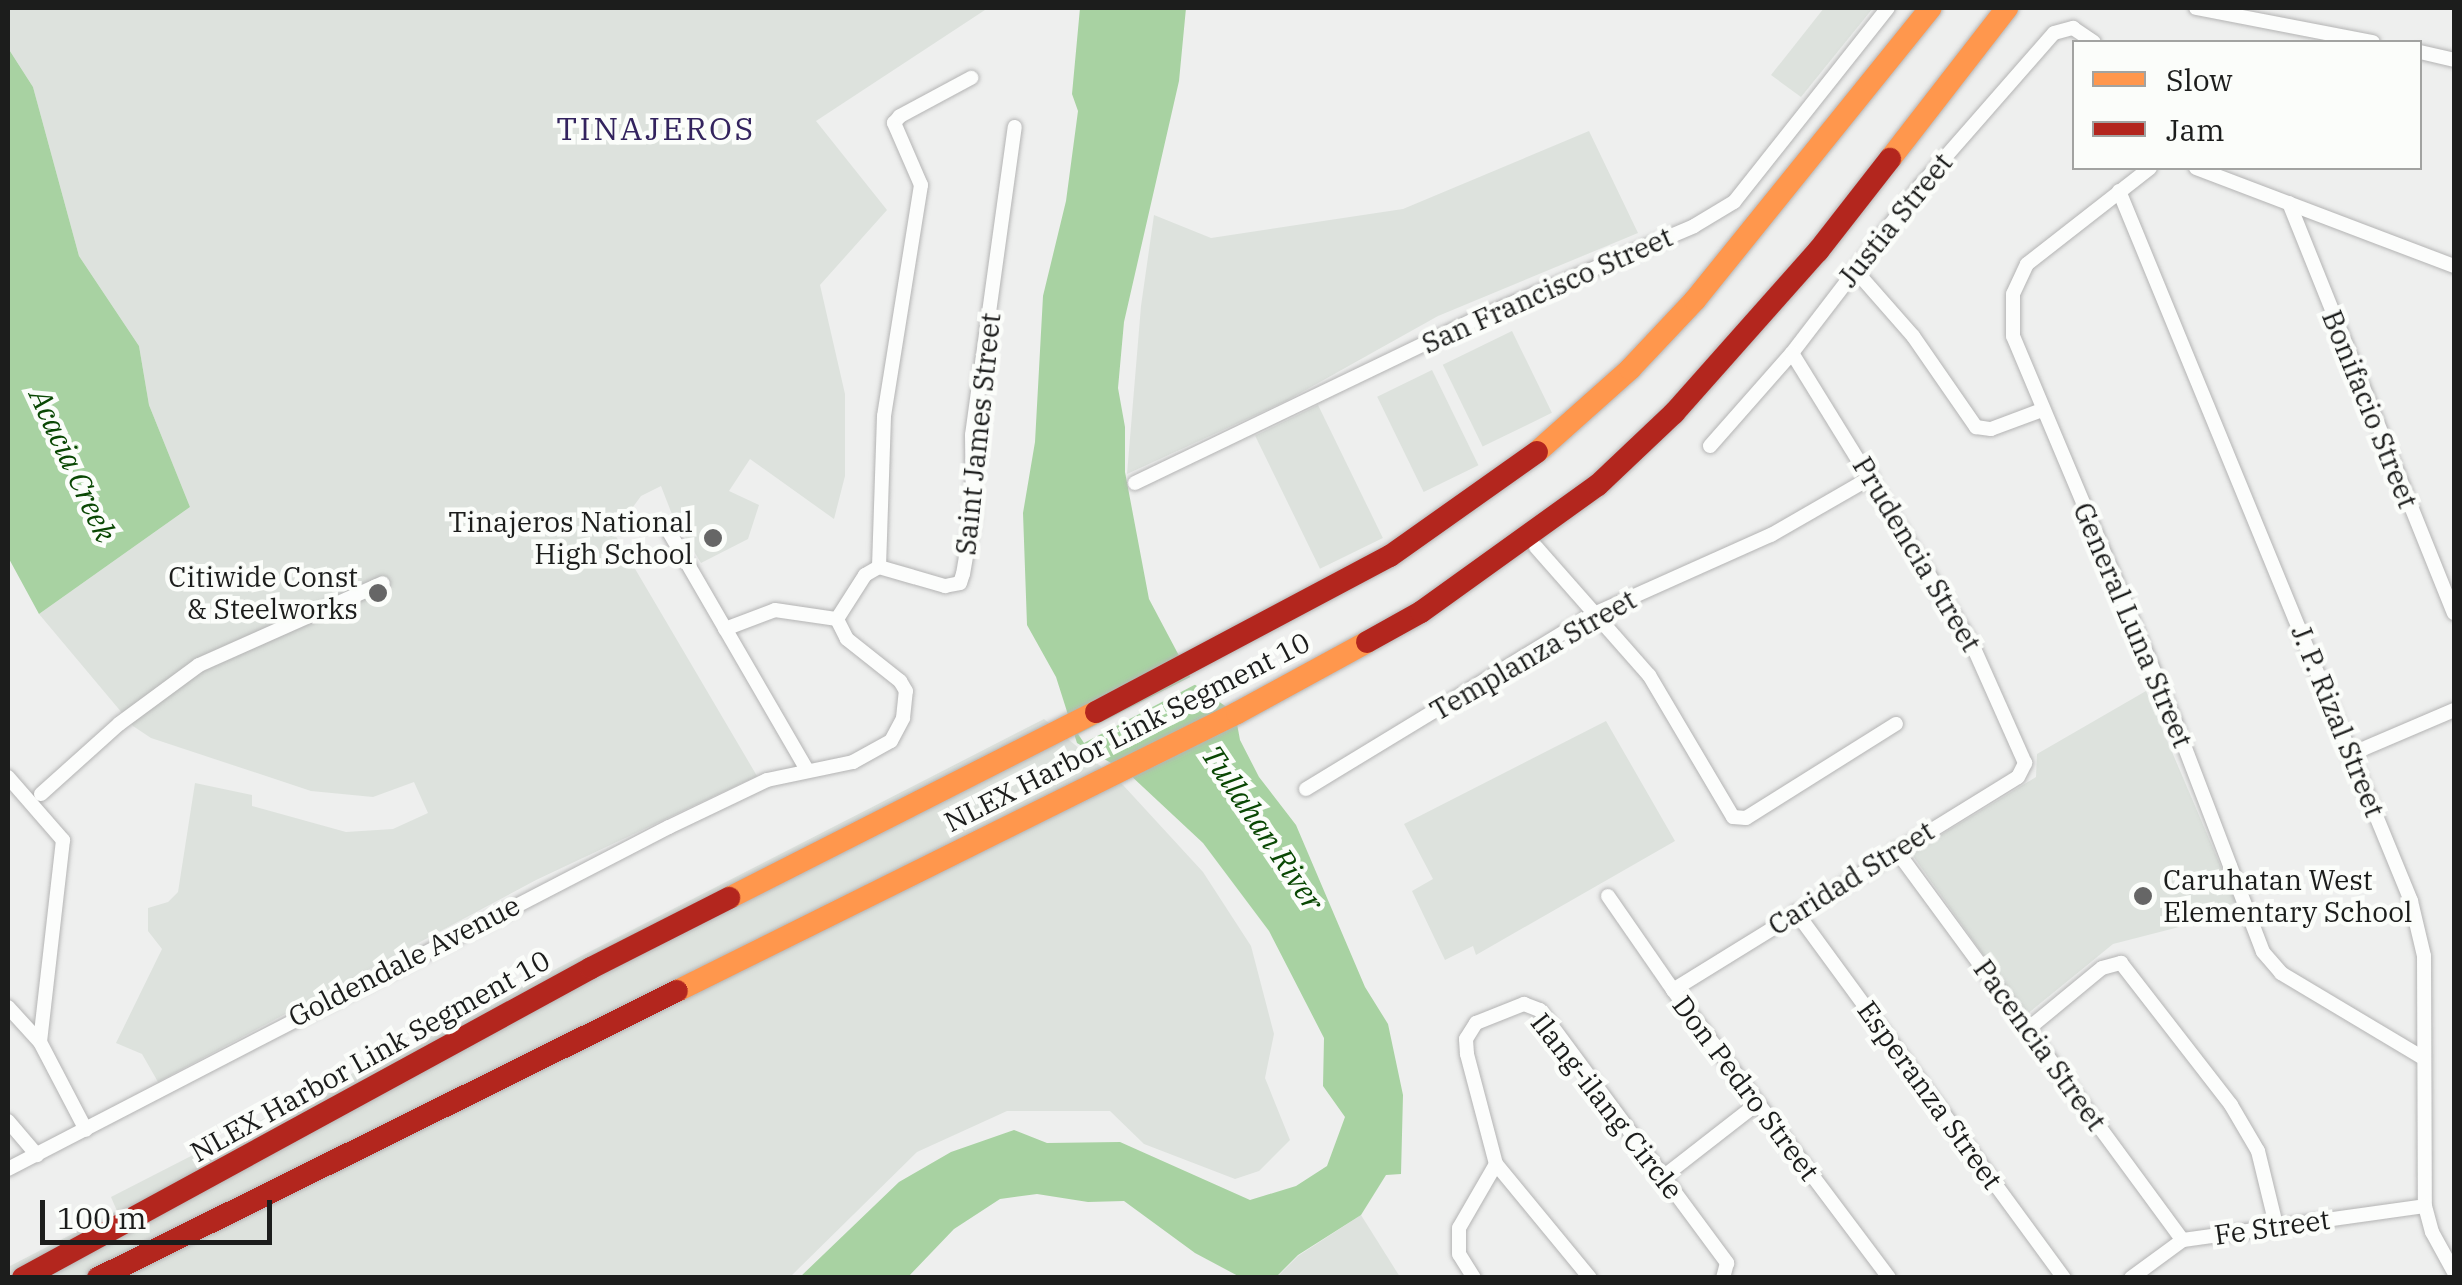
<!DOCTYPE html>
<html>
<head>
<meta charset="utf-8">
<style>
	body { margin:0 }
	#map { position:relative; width:2462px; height:1285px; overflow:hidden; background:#eeefee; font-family:"IBM Plex Serif",serif }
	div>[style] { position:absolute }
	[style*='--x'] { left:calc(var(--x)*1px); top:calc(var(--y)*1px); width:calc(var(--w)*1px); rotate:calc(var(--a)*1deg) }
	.built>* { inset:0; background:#dde2dd; transform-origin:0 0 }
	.water>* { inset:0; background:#a8d2a2 }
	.pier>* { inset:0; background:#eeefee }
	.roads { filter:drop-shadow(0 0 2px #b4b4b4) drop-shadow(0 0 2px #b4b4b4) }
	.street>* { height:14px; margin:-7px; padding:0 7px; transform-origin:7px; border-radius:7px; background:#fcfdfc }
	.slow>* { height:22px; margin:-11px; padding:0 11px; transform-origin:11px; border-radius:11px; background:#ff974d }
	.jam>* { height:22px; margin:-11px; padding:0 11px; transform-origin:11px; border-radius:11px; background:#b3261e }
	.dots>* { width:28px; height:28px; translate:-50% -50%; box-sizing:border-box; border:5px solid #fbfdfa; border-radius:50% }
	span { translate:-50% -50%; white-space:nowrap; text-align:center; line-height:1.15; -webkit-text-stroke:9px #fbfdfa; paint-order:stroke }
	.street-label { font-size:28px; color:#1c1d1c }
	.poi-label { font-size:28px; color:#1c1d1c }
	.right { translate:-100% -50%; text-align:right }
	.left { translate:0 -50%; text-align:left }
	.water-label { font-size:30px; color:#094703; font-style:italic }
	.quarter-label { font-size:32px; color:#33235e; letter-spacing:2.5px }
	.frame { position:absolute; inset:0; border:10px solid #1c1d1c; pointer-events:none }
	.legend { position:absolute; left:2072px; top:40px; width:350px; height:130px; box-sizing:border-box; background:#fbfdfa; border:2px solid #a2a3a1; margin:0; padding:12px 18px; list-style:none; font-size:30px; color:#1c1d1c }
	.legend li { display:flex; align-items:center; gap:20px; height:50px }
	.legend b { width:50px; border:2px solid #a2a3a1 }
	.scale { position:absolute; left:40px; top:1200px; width:232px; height:45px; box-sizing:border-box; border:5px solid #1c1d1c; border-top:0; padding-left:12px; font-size:30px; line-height:35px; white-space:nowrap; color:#1c1d1c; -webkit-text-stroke:8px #fbfdfa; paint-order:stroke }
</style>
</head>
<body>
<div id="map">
	<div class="built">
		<div style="clip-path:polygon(8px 8px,988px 8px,816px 121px,887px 210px,820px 285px,845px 394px,845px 476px,834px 519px,750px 459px,729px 491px,759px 505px,748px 539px,701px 563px,673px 517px,661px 486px,641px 496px,614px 533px,757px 776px,536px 880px,158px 1082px,142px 1054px,116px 1043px,162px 949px,148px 931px,148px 908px,168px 902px,178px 892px,195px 783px,252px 795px,252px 806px,346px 832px,393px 829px,428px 813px,414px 782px,373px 797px,311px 791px,151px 738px,133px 726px,39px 614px,190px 507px,149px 405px,139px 346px,79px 256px,33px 87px,8px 48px)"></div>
		<div style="clip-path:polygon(1824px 8px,1873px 8px,1801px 97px,1771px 75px)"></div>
		<div style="clip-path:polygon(1589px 131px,1638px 233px,1438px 316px,1286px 401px,1127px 474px,1141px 306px,1154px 215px,1211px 238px,1403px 209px)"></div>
		<div style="left:1512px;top:331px;width:91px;height:77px;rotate:64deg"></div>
		<div style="left:1432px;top:370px;width:106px;height:61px;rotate:64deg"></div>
		<div style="left:1318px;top:405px;width:148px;height:70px;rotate:64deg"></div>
		<div style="clip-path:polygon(2146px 691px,2236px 902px,2183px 926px,2113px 944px,2026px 1015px,1911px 853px,2036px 777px,2037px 754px)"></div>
		<div style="clip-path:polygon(1044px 719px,1123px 785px,1203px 872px,1251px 946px,1274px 1034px,1265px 1078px,1290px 1140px,1259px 1171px,1235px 1179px,1144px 1144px,1110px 1111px,1007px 1111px,917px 1152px,790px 1277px,8px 1278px,8px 1267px,117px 1211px,111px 1197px)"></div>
		<div style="clip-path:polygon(1606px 721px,1675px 841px,1476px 955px,1473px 946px,1445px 960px,1412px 891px,1433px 879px,1404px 824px)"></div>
		<div style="clip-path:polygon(1361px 1215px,1400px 1277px,1276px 1278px,1298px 1256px)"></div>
	</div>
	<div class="water">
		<div style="clip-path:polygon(1080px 8px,1186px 8px,1179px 81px,1124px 322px,1118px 388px,1125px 427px,1125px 472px,1149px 599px,1194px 684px,1235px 713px,1240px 740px,1259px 777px,1296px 825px,1365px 987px,1388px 1024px,1403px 1095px,1401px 1174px,1386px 1175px,1361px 1215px,1298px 1255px,1276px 1277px,1240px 1277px,1195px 1253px,1124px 1201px,1088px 1202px,1037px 1194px,1000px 1199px,954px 1229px,908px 1277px,799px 1278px,899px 1182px,951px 1152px,1014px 1130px,1047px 1143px,1120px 1142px,1250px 1200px,1296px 1186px,1327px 1166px,1345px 1117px,1323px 1086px,1324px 1038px,1269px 931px,1203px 843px,1128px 773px,1077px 743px,1056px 677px,1027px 625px,1023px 513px,1035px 442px,1043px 296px,1066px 201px,1078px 111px,1072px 94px)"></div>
		<div style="clip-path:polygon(8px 48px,33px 87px,79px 256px,139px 346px,149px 405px,190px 507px,39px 614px,8px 557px)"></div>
	</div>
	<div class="pier">
		<div style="clip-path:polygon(1194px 675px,1200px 682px,1084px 743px,1078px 734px)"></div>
	</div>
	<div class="roads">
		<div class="street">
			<div style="--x:2196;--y:8;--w:180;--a:10.9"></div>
			<div style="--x:2420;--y:52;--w:35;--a:13"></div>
			<div style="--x:2150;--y:168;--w:156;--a:142"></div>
			<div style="--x:2027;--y:264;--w:33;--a:115"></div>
			<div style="--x:2013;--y:294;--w:42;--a:90"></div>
			<div style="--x:2013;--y:336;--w:415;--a:67.2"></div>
			<div style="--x:2174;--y:719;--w:249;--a:69.1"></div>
			<div style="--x:2263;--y:952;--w:28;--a:49"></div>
			<div style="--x:2281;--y:973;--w:165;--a:30.9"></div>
			<div style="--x:2196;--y:168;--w:276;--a:20.8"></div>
			<div style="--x:2119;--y:191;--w:768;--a:67.64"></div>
			<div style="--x:2411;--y:901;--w:57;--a:76.7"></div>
			<div style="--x:2424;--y:956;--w:250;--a:89.8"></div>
			<div style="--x:2425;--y:1206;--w:27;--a:75"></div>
			<div style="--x:2432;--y:1232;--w:46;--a:61.2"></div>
			<div style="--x:2289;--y:203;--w:442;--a:68.1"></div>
			<div style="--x:1855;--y:270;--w:88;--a:48.7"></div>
			<div style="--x:1913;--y:336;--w:111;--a:55.3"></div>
			<div style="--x:1976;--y:427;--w:15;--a:8"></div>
			<div style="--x:1991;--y:429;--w:54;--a:-20.4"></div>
			<div style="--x:1710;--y:446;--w:124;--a:-48.6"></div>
			<div style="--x:1792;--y:353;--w:210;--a:-52.5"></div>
			<div style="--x:1920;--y:186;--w:203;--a:-48.8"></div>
			<div style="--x:2054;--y:33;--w:20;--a:-15"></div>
			<div style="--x:2073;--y:28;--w:25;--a:34"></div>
			<div style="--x:1135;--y:483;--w:375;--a:-25.7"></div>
			<div style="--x:1473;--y:320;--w:240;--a:-23"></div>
			<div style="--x:1694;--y:226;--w:47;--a:-31"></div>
			<div style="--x:1734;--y:202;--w:248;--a:-51.6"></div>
			<div style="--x:668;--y:530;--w:277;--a:59.9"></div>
			<div style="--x:1536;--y:547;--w:171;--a:48.6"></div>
			<div style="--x:1649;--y:675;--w:165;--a:59.4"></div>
			<div style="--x:1733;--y:817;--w:13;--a:4"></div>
			<div style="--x:1746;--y:818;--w:177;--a:-32.1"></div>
			<div style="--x:879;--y:567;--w:151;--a:-88.1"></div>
			<div style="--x:884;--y:416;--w:234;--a:-80.9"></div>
			<div style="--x:921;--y:185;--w:68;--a:-113.5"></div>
			<div style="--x:894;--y:123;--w:9;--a:-49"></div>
			<div style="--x:900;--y:116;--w:81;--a:-28.2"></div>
			<div style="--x:725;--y:629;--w:53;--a:-20.8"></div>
			<div style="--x:775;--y:610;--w:63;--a:8.3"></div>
			<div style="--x:2351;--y:754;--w:112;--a:-23.1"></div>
			<div style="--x:8;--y:777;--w:84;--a:48.9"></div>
			<div style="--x:63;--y:840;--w:203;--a:96.5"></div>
			<div style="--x:1306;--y:789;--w:337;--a:-31.3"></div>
			<div style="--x:1594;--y:614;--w:194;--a:-24.1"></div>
			<div style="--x:1771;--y:535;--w:116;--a:-29.9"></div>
			<div style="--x:41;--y:794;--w:105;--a:-41.9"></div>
			<div style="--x:119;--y:724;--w:99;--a:-36.4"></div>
			<div style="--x:199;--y:665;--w:201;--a:-24"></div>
			<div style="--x:1896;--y:850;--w:484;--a:53.7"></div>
			<div style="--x:1608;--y:896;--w:114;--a:55.3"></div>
			<div style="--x:1673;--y:990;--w:360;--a:53.1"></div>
			<div style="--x:1796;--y:912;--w:454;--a:53.8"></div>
			<div style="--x:1673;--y:990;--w:405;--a:-31.7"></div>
			<div style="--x:2018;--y:777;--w:16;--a:-63"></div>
			<div style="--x:2025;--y:763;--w:128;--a:-114"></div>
			<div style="--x:1973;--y:646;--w:344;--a:-121.7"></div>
			<div style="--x:8;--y:1007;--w:47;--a:47.6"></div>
			<div style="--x:40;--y:1042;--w:99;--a:62.4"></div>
			<div style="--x:2028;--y:1029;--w:96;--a:-39.5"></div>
			<div style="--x:2102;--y:968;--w:20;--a:-15"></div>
			<div style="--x:2121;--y:963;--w:180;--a:52.2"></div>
			<div style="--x:2231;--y:1105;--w:53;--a:59.6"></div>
			<div style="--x:2258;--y:1151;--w:76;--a:76.3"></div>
			<div style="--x:8;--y:1121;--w:45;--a:49.5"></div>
			<div style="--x:8;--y:1169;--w:744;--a:-27.36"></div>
			<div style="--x:669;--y:827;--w:109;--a:-25.6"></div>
			<div style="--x:767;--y:780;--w:88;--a:-11.8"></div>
			<div style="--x:853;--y:762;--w:43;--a:-28.9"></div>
			<div style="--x:891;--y:741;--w:26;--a:-62"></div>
			<div style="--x:903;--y:718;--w:27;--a:-84"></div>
			<div style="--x:906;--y:691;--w:12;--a:-121"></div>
			<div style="--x:900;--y:681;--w:68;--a:-141.6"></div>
			<div style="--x:847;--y:639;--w:22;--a:-117"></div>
			<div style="--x:837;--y:619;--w:52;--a:-57.5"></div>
			<div style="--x:865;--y:575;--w:16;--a:-30"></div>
			<div style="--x:879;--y:567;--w:69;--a:16.1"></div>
			<div style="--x:945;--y:586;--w:15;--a:-11"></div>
			<div style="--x:960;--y:583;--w:9;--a:-72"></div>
			<div style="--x:963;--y:574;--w:59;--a:-80.2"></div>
			<div style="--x:973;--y:516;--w:81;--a:-90.7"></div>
			<div style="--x:972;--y:435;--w:311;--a:-82.1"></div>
			<div style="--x:1663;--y:1177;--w:120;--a:-37.9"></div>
			<div style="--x:1474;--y:1278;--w:28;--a:-122"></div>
			<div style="--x:1459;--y:1254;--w:26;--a:-90"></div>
			<div style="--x:1459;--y:1228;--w:74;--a:-60"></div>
			<div style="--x:1590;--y:1278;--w:148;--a:-129.5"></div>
			<div style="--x:1496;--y:1164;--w:114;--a:-104.8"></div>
			<div style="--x:1467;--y:1054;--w:15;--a:-94"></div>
			<div style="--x:1466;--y:1039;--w:19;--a:-58"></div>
			<div style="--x:1476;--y:1023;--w:52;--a:-21.6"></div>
			<div style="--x:1524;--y:1004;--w:17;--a:21"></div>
			<div style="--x:1540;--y:1010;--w:315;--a:53.5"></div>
			<div style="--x:1727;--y:1263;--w:16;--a:105"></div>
			<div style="--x:2131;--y:1278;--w:64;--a:-36.2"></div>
			<div style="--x:2183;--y:1240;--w:244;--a:-8"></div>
		</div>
		<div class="slow">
			<div style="--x:1890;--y:159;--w:191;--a:-52.2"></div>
			<div style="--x:1537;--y:452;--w:125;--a:-41.7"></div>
			<div style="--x:1630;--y:369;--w:95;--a:-46.7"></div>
			<div style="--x:1695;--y:300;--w:375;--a:-51.1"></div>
			<div style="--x:729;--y:898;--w:411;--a:-26.9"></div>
			<div style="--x:677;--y:991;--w:625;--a:-26.4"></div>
			<div style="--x:1237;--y:713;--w:148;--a:-28.6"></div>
		</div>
		<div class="jam">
			<div style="--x:1367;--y:642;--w:62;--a:-29.1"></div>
			<div style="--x:1421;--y:612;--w:218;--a:-35.7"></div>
			<div style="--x:1598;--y:485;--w:105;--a:-43.5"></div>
			<div style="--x:1674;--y:413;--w:217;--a:-48.4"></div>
			<div style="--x:1818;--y:251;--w:117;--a:-52"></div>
			<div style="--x:1096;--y:712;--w:333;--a:-28"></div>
			<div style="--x:1390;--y:556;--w:180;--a:-35.3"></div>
			<div style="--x:23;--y:1278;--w:647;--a:-28.62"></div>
			<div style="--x:591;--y:968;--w:155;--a:-26.9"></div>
			<div style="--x:98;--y:1278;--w:646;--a:-26.37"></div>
		</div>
	</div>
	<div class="dots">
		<div style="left:713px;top:538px;background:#666"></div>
		<div style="left:378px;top:593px;background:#666"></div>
		<div style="left:2143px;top:896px;background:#666"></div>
	</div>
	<div class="street-label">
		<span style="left:1895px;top:220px;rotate:-51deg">Justia Street</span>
		<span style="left:1547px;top:290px;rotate:-24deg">San Francisco Street</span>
		<span style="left:2370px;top:409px;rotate:68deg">Bonifacio Street</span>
		<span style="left:978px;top:434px;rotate:-84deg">Saint James Street</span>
		<span style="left:1917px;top:554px;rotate:59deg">Prudencia Street</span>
		<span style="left:2133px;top:625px;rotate:67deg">General Luna Street</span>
		<span style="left:1533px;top:655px;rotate:-30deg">Templanza Street</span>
		<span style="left:2338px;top:721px;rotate:68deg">J. P. Rizal Street</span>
		<span style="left:1127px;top:732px;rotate:-27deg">NLEX Harbor Link Segment 10</span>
		<span style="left:1851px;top:878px;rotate:-32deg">Caridad Street</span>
		<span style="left:404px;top:961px;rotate:-27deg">Goldendale Avenue</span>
		<span style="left:2040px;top:1045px;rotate:54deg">Pacencia Street</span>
		<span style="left:370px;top:1056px;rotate:-29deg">NLEX Harbor Link Segment 10</span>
		<span style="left:1746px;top:1088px;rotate:53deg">Don Pedro Street</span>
		<span style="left:1930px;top:1095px;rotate:54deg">Esperanza Street</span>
		<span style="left:1607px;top:1106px;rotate:52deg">Ilang-ilang Circle</span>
		<span style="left:2272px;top:1227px;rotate:-8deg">Fe Street</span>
	</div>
	<div class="poi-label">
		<span class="right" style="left:693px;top:538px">Tinajeros National<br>High School</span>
		<span class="right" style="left:358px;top:593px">Citiwide Const<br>&amp; Steelworks</span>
		<span class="left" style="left:2163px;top:896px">Caruhatan West<br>Elementary School</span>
	</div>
	<div class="water-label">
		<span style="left:73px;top:465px;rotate:65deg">Acacia Creek</span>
		<span style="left:1263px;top:828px;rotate:56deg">Tullahan River</span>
	</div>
	<div class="quarter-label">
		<span style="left:656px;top:128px">TINAJEROS</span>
	</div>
	<div class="frame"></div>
	<ul class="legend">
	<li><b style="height:12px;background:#ff974d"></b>Slow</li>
	<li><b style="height:12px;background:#b3261e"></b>Jam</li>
	</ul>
	<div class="scale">100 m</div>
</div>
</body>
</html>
